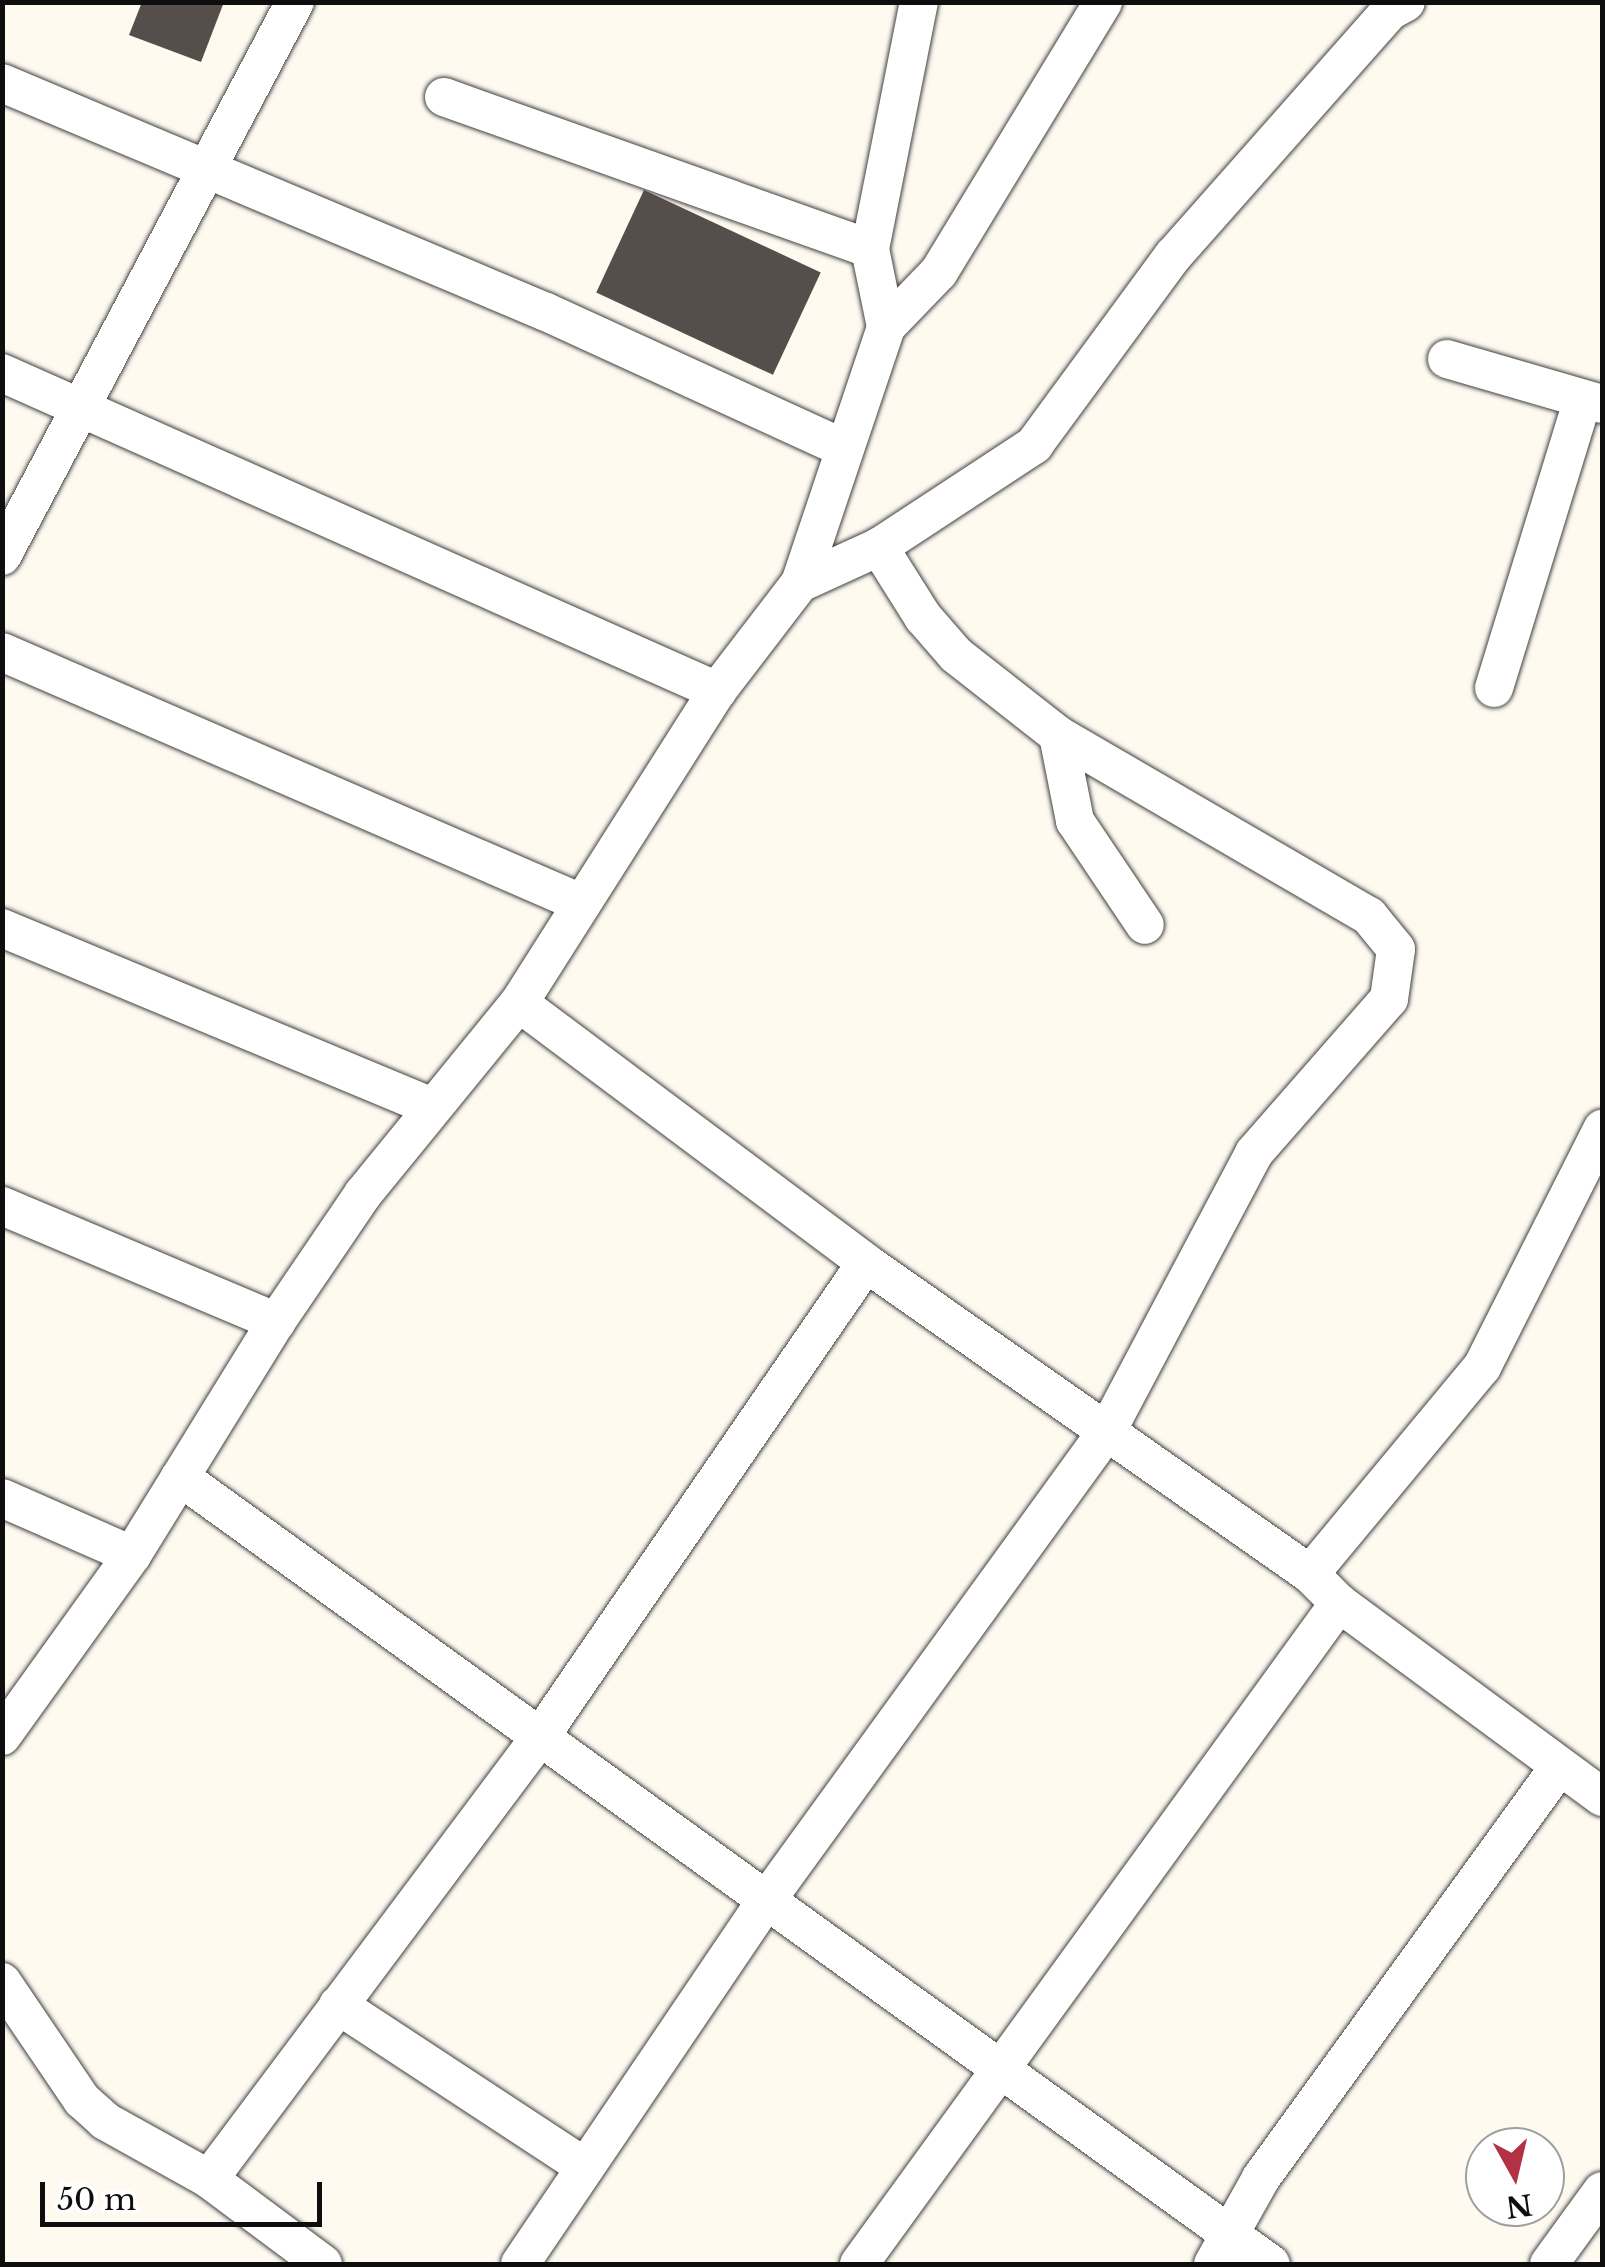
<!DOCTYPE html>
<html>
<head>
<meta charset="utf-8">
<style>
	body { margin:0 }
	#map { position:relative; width:1605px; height:2267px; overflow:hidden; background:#fefaf0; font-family:"Libre Baskerville",serif }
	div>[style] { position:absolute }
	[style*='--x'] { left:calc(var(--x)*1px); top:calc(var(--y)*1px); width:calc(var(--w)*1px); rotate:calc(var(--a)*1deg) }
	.building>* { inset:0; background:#564e4b; transform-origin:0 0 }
	.roads { filter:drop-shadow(0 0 2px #414141) drop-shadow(0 0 2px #414141) }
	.street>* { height:38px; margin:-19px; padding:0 19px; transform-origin:19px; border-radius:19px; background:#fff }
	span { translate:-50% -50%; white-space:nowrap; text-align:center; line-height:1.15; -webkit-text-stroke:10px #fff; paint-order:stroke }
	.frame { position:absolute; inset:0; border:5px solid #0e0e0e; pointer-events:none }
	.north { position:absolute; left:1465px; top:2127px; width:100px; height:100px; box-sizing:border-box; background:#fff; border:2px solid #9f9f9f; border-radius:50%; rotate:172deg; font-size:28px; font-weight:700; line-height:40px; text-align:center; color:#0e0e0e }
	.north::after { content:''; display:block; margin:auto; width:35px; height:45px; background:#b33142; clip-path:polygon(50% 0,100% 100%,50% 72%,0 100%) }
	.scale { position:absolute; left:40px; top:2182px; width:282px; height:45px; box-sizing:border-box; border:5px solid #0e0e0e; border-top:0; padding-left:12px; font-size:30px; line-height:35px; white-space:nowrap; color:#0e0e0e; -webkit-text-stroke:8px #fff; paint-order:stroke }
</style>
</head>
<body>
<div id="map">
	<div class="building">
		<div style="clip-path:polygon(142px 2px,224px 2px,201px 62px,129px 35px)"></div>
		<div style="left:644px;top:190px;width:195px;height:113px;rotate:25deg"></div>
	</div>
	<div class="roads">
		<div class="street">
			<div style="--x:2;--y:83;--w:590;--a:22.83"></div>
			<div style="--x:546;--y:312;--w:324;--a:24.6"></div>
			<div style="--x:444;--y:97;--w:452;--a:19.6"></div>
			<div style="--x:886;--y:327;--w:76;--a:-46.1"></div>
			<div style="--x:939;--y:272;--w:316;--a:-58.7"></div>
			<div style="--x:1447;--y:359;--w:161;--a:16.2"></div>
			<div style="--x:2;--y:373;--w:783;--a:23.98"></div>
			<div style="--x:2;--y:556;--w:627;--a:-62.13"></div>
			<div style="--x:800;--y:583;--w:87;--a:-24.5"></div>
			<div style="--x:879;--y:547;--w:186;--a:-33.3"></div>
			<div style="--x:1034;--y:445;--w:235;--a:-53.7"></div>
			<div style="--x:1173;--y:256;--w:327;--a:-48.5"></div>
			<div style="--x:1390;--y:11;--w:18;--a:-29"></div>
			<div style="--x:2;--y:652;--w:631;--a:23.44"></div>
			<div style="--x:1494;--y:688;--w:302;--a:-72.9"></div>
			<div style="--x:1058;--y:735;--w:88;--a:78.8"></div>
			<div style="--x:1075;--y:821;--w:125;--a:56.1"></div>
			<div style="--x:2;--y:928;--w:466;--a:22.6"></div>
			<div style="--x:519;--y:1003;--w:434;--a:36.8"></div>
			<div style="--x:866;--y:1263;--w:542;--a:35.01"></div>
			<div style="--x:1310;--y:1574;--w:41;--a:45"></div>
			<div style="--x:1339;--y:1603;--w:327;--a:36.4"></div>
			<div style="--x:2;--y:1206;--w:298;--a:22.9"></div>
			<div style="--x:180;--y:1477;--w:1345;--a:35.81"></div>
			<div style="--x:2;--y:1498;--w:142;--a:23.7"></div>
			<div style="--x:1310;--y:1574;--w:269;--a:-50.3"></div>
			<div style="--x:1482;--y:1367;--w:267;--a:-63.2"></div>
			<div style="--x:2;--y:1736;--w:223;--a:-54.3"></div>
			<div style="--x:132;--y:1555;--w:274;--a:-58.3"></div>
			<div style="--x:276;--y:1322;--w:155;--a:-55.8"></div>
			<div style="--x:363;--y:1194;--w:247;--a:-50.8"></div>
			<div style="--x:519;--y:1003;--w:370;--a:-57.6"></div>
			<div style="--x:717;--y:691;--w:136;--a:-52.5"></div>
			<div style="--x:800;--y:583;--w:270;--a:-71.4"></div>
			<div style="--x:886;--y:327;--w:80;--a:-101.6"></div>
			<div style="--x:870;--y:249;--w:252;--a:-78.8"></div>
			<div style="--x:2;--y:1982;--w:143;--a:55.9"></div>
			<div style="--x:82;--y:2100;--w:31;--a:42"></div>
			<div style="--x:105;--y:2121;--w:119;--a:29.1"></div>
			<div style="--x:209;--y:2179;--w:142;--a:36.7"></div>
			<div style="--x:338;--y:2005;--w:295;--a:33.3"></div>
			<div style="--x:209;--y:2179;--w:552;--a:-53.17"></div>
			<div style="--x:540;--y:1737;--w:575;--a:-55.48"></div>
			<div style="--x:520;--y:2264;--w:439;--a:-55.9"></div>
			<div style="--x:766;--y:1901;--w:581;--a:-54.04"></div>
			<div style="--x:1107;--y:1431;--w:314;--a:-62.1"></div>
			<div style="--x:1254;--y:1153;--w:205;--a:-48.8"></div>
			<div style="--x:1389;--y:999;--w:50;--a:-82"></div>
			<div style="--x:1396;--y:949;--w:43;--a:-129.3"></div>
			<div style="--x:1369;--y:916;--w:360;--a:-149.8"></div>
			<div style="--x:1058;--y:735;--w:130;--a:-141.9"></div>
			<div style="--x:956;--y:655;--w:50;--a:-131"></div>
			<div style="--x:923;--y:617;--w:83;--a:-122.2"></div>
			<div style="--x:859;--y:2264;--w:817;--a:-54.01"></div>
			<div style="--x:1213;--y:2264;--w:98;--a:-60.8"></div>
			<div style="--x:1261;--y:2178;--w:508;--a:-54.06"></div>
			<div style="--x:1549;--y:2264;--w:90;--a:-54"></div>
		</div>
	</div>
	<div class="frame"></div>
	<div class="north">N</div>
	<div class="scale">50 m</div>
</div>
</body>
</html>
